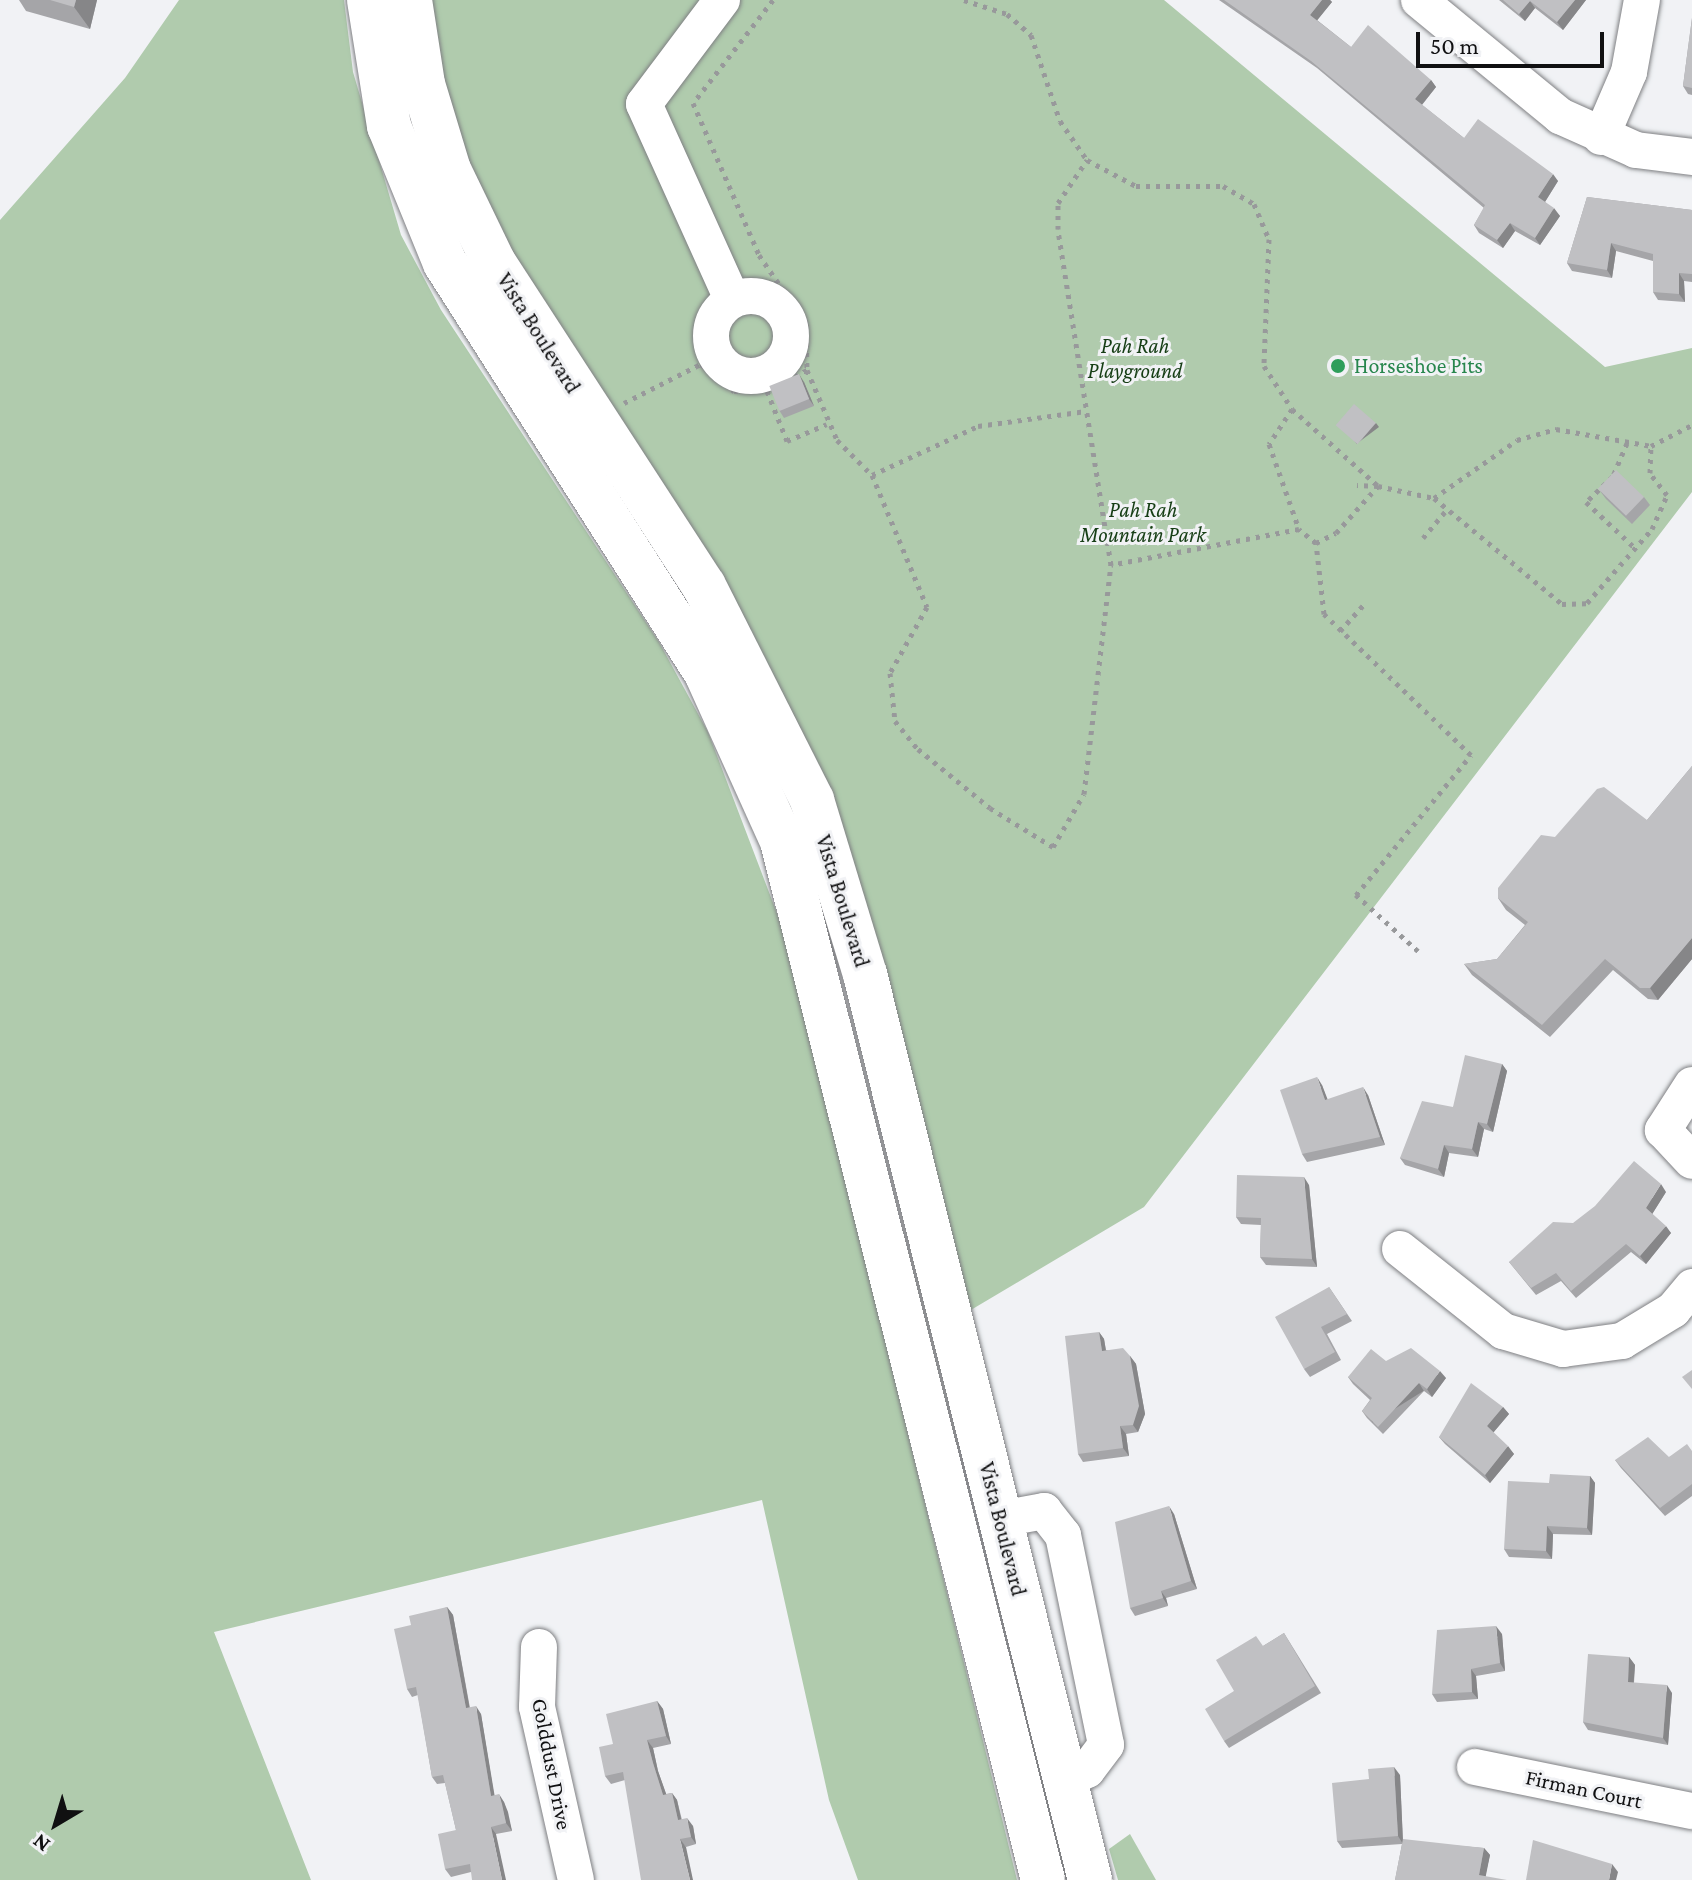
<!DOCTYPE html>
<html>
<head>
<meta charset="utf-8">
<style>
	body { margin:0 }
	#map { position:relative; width:1692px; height:1880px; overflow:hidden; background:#f1f2f5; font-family:"Crimson Pro",serif }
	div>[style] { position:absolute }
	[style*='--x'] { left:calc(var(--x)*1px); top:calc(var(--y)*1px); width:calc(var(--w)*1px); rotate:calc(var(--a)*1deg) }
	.green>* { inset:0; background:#b0cbad }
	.path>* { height:5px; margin-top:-2.5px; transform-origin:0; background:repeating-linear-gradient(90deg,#98999b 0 4px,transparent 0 10px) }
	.roads { filter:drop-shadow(0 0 2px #7f8083) drop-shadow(0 0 2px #7f8083) }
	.minor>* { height:36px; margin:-18px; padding:0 18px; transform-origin:18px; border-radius:18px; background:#fff }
	.minor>.ring { margin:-18px; padding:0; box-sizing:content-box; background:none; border:36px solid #fff; border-radius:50% }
	.major>* { height:44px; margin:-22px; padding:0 22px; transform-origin:22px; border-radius:22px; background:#fff }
	.wall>* { inset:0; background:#a5a5a8 }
	.shaded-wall>* { inset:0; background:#868688; transform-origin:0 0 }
	.building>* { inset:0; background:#c0c0c3; transform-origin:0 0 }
	.dots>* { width:22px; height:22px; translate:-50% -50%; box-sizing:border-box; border:4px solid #f1f2f5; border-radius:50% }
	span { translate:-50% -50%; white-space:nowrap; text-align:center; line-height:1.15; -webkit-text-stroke:6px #f1f2f5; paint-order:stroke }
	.street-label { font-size:22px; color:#101011 }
	.park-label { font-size:22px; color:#163e15; font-style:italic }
	.leisure-label { font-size:22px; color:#27864d }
	.left { translate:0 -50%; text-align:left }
	.north { position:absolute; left:16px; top:1784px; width:80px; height:80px; -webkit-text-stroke:6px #f1f2f5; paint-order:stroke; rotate:218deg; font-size:22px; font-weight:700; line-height:32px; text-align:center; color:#101011 }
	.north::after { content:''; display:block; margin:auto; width:28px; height:36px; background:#101011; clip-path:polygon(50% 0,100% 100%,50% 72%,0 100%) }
	.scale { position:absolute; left:1416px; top:32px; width:188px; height:36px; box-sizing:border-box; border:4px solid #101011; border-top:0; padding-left:10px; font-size:24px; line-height:28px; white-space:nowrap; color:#101011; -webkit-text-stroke:6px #f1f2f5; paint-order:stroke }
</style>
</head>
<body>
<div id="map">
	<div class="green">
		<div style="clip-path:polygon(179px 0,344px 0,353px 72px,401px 235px,441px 310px,659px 642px,708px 732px,788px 942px,1017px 1880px,858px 1880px,829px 1800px,762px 1500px,214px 1632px,311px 1880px,0 1880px,0 220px,125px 78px)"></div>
		<div style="clip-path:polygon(410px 0,1164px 0,1605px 367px,1692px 348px,1692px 492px,1144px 1207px,954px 1320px,827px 835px,515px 291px)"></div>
		<div style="clip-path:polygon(1130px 1834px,1156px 1880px,1118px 1880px,1109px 1849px)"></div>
	</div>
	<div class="path">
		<div style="--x:773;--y:0;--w:130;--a:127.8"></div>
		<div style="--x:693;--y:103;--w:166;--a:66.5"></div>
		<div style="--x:759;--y:255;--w:83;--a:55.3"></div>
		<div style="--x:806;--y:323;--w:47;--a:88.8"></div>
		<div style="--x:807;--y:370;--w:13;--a:151"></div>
		<div style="--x:964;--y:0;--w:45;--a:18"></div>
		<div style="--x:1007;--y:14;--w:32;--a:41"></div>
		<div style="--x:1031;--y:35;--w:91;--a:71.4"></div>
		<div style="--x:1060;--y:121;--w:47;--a:55.3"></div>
		<div style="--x:807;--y:370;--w:76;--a:66.8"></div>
		<div style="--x:837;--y:440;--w:49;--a:45"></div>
		<div style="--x:872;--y:475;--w:143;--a:67.4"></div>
		<div style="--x:927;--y:607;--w:76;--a:119.3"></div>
		<div style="--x:890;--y:673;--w:48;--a:84.1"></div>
		<div style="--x:895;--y:721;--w:36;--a:51"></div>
		<div style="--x:918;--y:749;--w:93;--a:39.3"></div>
		<div style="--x:990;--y:808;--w:74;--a:31.8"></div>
		<div style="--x:1053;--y:847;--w:61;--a:-59.7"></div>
		<div style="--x:1084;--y:794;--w:231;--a:-83.3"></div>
		<div style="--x:767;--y:391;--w:54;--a:68.2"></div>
		<div style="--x:787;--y:441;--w:43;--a:-23"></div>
		<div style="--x:624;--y:403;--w:86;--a:-26.9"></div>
		<div style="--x:701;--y:364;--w:43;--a:39.3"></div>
		<div style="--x:734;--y:391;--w:39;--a:-4"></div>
		<div style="--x:1292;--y:409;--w:42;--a:123.3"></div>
		<div style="--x:1269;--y:444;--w:90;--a:70.6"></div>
		<div style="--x:1627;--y:443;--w:36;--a:113"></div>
		<div style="--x:1613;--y:476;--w:37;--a:136"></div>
		<div style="--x:1586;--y:502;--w:67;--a:43.2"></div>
		<div style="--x:872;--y:475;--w:117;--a:-24.8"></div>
		<div style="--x:978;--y:426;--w:109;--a:-7.9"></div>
		<div style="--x:1434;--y:498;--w:166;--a:39.6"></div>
		<div style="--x:1562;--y:604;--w:25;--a:-2"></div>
		<div style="--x:1587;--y:603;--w:98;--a:-48.7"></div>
		<div style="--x:1652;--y:529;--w:37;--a:-66"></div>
		<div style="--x:1667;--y:495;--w:28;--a:-128"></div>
		<div style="--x:1650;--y:473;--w:27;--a:-88"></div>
		<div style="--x:1423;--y:538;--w:39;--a:-50"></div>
		<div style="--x:1316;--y:543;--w:22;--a:-141"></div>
		<div style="--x:1299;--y:529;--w:191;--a:169.2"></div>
		<div style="--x:1111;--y:565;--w:340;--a:-99"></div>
		<div style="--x:1058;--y:229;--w:26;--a:-90"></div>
		<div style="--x:1058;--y:203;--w:52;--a:-56"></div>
		<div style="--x:1087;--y:160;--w:55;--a:28"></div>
		<div style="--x:1136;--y:186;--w:87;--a:0"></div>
		<div style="--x:1223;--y:186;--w:36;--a:30"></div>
		<div style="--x:1254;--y:204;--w:38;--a:67"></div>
		<div style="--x:1269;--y:239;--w:127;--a:92.3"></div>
		<div style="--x:1264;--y:366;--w:51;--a:56.9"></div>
		<div style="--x:1292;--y:409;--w:115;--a:41.8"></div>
		<div style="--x:1378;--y:486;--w:21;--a:-177"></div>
		<div style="--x:1340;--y:631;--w:36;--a:-48"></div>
		<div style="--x:1418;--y:951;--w:84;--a:-137.9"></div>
		<div style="--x:1356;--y:895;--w:181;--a:-50.6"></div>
		<div style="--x:1471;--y:755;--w:204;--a:-136.2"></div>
		<div style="--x:1324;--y:614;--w:71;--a:-96.4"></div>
		<div style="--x:1316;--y:543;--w:22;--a:-27"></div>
		<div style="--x:1336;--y:533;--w:63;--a:-48.2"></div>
		<div style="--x:1378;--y:486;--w:57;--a:12.1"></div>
		<div style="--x:1434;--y:498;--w:101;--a:-34.9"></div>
		<div style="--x:1517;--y:440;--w:41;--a:-15.8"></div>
		<div style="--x:1556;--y:429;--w:97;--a:10.1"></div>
		<div style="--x:1651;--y:446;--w:46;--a:-27.1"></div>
	</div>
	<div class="roads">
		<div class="minor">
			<div style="--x:722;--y:0;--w:130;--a:126.9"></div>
			<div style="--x:644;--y:104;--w:214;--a:65.7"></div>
			<div style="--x:1419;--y:0;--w:183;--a:39.4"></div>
			<div style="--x:1560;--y:116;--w:83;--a:24.1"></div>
			<div style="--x:1636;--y:150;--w:56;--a:7.1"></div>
			<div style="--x:1601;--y:137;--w:71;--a:-66.7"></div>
			<div style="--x:1629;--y:72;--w:73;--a:-79.8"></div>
			<div class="ring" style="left:711px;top:296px;width:44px;height:44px"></div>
			<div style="--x:1692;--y:1085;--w:54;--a:122.8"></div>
			<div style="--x:1663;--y:1130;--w:42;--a:46.9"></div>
			<div style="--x:1400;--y:1249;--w:132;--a:38.5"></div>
			<div style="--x:1503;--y:1331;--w:63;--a:16.7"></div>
			<div style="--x:1563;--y:1349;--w:60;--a:-7.7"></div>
			<div style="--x:1622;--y:1341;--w:60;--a:-31.3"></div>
			<div style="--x:1673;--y:1310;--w:30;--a:-50"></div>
			<div style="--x:1001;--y:1519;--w:44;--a:-10.5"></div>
			<div style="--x:1044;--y:1511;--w:31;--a:52"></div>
			<div style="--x:1063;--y:1535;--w:214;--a:78.4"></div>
			<div style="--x:1106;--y:1745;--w:31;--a:127"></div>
			<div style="--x:1087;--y:1770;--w:24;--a:156"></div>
			<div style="--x:539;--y:1647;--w:60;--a:91.9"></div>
			<div style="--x:537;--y:1707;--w:177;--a:77.3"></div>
			<div style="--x:1475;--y:1767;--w:221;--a:11.5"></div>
		</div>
		<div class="major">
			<div style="--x:369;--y:0;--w:128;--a:81"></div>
			<div style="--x:389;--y:126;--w:148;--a:67.8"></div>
			<div style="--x:445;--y:263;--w:488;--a:57.5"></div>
			<div style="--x:707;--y:675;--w:182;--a:65.7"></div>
			<div style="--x:782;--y:841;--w:1071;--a:75.9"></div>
			<div style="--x:410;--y:0;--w:85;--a:81.2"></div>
			<div style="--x:423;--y:84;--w:90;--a:73.2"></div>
			<div style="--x:449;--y:170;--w:103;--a:64.2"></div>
			<div style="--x:494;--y:263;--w:385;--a:57"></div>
			<div style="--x:704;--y:586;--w:240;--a:63.2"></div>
			<div style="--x:812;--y:800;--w:182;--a:73.1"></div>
			<div style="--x:865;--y:974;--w:934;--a:76.05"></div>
		</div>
	</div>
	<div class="wall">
		<div style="clip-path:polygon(19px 0,97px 0,90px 29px,26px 11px)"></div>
		<div style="clip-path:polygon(1219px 0,1330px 0,1332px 2px,1317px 20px,1351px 47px,1431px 80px,1436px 87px,1422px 105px,1464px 138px,1558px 181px,1545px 202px,1560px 216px,1540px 245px,1515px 231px,1503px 248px,1479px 233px,1474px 225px,1484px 208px,1317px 68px)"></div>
		<div style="clip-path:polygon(1499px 0,1586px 0,1563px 30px,1535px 8px,1525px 21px)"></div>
		<div style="clip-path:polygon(1692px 18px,1692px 95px,1688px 94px,1683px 86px)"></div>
		<div style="clip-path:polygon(1587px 197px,1692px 210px,1692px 282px,1684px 281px,1685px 302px,1658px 300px,1653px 292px,1653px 261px,1616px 251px,1612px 278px,1572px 271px,1567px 263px)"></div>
		<div style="clip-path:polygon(804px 382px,814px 406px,784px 418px,779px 410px)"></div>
		<div style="clip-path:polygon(1600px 491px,1644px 497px,1650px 505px,1632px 524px,1606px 499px)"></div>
		<div style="clip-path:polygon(1692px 766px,1692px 959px,1658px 1000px,1648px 999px,1613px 970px,1550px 1037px,1472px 975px,1464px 964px,1497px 959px,1525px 925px,1506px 910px,1498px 898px,1555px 837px,1647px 820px)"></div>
		<div style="clip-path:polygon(1502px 1064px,1507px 1071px,1493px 1132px,1484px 1129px,1478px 1157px,1449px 1153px,1444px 1177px,1405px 1165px,1400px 1158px,1453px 1107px)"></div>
		<div style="clip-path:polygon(1322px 1085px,1327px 1100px,1368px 1095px,1385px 1145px,1307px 1162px,1302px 1154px)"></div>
		<div style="clip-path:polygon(1309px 1185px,1317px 1267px,1266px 1265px,1260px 1257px,1261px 1225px,1241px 1224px,1236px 1217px)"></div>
		<div style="clip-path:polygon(1666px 1192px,1652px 1214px,1671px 1233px,1646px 1264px,1631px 1252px,1576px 1298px,1561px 1281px,1536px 1295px,1509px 1262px)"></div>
		<div style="clip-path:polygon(1329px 1287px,1352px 1321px,1327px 1334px,1341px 1360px,1310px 1377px,1304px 1369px)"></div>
		<div style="clip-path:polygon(1099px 1332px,1104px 1339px,1106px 1350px,1130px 1356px,1136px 1364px,1145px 1414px,1138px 1432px,1126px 1434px,1129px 1456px,1083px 1462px,1078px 1454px)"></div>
		<div style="clip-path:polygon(1386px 1361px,1446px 1378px,1432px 1397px,1424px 1391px,1383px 1434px,1367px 1418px,1362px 1411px,1370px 1400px,1353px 1384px,1348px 1377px)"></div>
		<div style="clip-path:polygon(1503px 1407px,1509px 1414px,1493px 1433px,1514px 1454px,1490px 1483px,1445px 1444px,1439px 1437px)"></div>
		<div style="clip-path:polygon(1692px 1451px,1692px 1496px,1665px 1516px,1621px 1468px,1615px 1460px,1669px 1457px)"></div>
		<div style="clip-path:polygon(1590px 1476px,1595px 1483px,1592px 1535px,1553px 1534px,1552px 1559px,1509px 1557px,1504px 1549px,1549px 1483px)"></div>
		<div style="clip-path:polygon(1174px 1514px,1197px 1589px,1166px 1598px,1168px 1606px,1135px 1616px,1130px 1608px)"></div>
		<div style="clip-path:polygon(447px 1607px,453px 1615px,470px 1708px,481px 1714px,494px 1795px,504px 1802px,512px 1831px,496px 1834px,471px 1872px,451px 1877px,445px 1869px,456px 1830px,445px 1783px,437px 1784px,432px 1777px,418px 1695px,412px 1697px,407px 1689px,411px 1625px)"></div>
		<div style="clip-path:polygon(1284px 1633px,1321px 1693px,1229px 1748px,1224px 1741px,1234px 1691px,1263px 1646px)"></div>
		<div style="clip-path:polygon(1502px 1634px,1505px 1671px,1476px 1676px,1478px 1699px,1437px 1702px,1432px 1694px)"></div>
		<div style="clip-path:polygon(1629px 1657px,1635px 1665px,1634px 1683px,1672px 1693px,1668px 1745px,1588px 1730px,1583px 1722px)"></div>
		<div style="clip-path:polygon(657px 1701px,663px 1709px,671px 1744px,653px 1748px,658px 1771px,666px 1794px,672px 1793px,677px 1800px,682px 1820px,693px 1826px,696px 1844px,686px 1847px,625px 1780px,611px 1784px,605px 1776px,613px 1744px)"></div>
		<div style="clip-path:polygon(1400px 1775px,1403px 1841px,1484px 1848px,1490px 1855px,1485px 1876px,1395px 1880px,1402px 1844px,1342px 1848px,1337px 1841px,1369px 1779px)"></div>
	</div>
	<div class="shaded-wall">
		<div style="clip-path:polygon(76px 0,97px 0,90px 29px,74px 7px)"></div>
		<div style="clip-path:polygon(1322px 0,1330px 0,1332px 2px,1315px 23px,1310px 15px)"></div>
		<div style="clip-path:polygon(1575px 0,1586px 0,1563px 30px,1557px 22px)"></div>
		<div style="clip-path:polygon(1530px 1px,1535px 8px,1525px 21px,1519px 14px)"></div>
		<div style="clip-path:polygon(1431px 80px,1436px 87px,1420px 107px,1415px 99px)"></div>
		<div style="clip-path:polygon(1553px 174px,1558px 181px,1543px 205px,1538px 197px)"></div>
		<div style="clip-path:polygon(1554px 208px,1560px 216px,1540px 245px,1535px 238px)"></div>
		<div style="clip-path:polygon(1510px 223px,1515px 231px,1503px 248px,1497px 240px)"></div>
		<div style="clip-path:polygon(1611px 243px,1616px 251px,1612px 278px,1607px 270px)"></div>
		<div style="clip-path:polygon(1679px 273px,1684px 281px,1685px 302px,1679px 294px)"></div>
		<div style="clip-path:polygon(799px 374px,804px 382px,814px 406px,809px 399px)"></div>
		<div style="left:1376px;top:423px;width:5px;height:28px;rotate:53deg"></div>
		<div style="clip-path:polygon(1692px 938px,1692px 959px,1658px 1000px,1650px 988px)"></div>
		<div style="clip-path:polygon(1502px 1064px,1507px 1071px,1493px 1132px,1487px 1124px)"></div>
		<div style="clip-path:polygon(1317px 1077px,1322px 1085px,1331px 1108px,1325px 1100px)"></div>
		<div style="clip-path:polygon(1363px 1087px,1368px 1095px,1385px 1145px,1380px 1137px)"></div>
		<div style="clip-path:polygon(1478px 1122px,1484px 1129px,1478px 1157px,1472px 1149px)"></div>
		<div style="clip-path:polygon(1444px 1145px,1449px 1153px,1444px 1177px,1438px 1169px)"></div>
		<div style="clip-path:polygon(1304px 1177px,1309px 1185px,1317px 1267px,1312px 1259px)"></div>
		<div style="clip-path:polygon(1661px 1184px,1666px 1192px,1651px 1216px,1646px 1208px)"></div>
		<div style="clip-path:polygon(1666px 1226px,1671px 1233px,1646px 1264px,1640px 1256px)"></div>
		<div style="clip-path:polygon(1099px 1332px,1104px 1339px,1107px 1358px,1102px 1351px)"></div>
		<div style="clip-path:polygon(1130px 1356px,1136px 1364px,1145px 1414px,1138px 1432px,1133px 1425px)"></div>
		<div style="clip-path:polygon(1440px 1371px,1446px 1378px,1432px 1397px,1427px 1389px)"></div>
		<div style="left:1419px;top:1383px;width:9px;height:60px;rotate:58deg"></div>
		<div style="clip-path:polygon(1503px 1407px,1509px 1414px,1492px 1434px,1487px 1426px)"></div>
		<div style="clip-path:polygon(1120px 1426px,1126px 1434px,1129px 1456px,1123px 1448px)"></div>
		<div style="clip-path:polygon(1508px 1446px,1514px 1454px,1490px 1483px,1485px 1475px)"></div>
		<div style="clip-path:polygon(1590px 1476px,1595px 1483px,1592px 1535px,1587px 1528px)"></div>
		<div style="clip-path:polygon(1169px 1506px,1174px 1514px,1197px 1589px,1191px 1581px)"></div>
		<div style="clip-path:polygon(1547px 1526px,1553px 1534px,1552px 1559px,1546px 1551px)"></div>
		<div style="clip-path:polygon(1161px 1591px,1166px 1598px,1168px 1606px,1163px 1598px)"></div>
		<div style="clip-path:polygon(447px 1607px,453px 1615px,471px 1716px,466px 1708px)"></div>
		<div style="clip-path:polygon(1496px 1626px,1502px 1634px,1505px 1671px,1500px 1663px)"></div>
		<div style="clip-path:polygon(1629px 1657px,1635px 1665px,1633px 1690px,1628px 1682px)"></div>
		<div style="clip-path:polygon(1471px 1669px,1476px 1676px,1478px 1699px,1472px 1692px)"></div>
		<div style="clip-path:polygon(1667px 1685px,1672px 1693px,1668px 1745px,1663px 1738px)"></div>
		<div style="clip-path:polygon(657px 1701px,663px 1709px,671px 1744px,666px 1736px)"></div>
		<div style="clip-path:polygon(476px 1706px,481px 1714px,496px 1804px,491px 1796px)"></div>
		<div style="clip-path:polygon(647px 1740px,653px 1748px,658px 1771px,669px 1802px,663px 1795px,653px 1763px)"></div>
		<div style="clip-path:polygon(1394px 1767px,1400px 1775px,1403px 1844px,1398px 1836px)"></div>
		<div style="clip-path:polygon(672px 1793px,677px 1800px,683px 1828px,678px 1820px)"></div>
		<div style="clip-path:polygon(499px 1794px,504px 1802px,508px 1812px,512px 1831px,506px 1823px)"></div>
		<div style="clip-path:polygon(687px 1818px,693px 1826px,696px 1844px,691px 1837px)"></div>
		<div style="clip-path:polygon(491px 1827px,496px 1834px,506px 1880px,502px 1880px)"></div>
		<div style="clip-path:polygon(680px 1839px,686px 1847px,693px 1880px,690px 1880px)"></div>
		<div style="clip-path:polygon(1484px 1848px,1490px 1855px,1485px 1880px,1479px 1875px)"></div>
		<div style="clip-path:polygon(1612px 1864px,1618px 1872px,1616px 1880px,1609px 1880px)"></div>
	</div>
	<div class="building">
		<div style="clip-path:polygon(50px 0,76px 0,74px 7px)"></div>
		<div style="clip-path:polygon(1224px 0,1322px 0,1310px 15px,1351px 47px,1368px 25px,1431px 80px,1415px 99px,1464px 138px,1478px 119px,1553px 174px,1538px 197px,1554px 208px,1535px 238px,1510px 223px,1497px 240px,1474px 225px,1485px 205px,1311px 61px)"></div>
		<div style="clip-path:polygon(1503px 0,1575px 0,1557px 22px,1530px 1px,1519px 14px)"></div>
		<div style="clip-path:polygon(1692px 18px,1692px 88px,1683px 86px)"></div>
		<div style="clip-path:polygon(1587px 197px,1692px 210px,1692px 274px,1679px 273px,1679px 294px,1653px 292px,1653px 254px,1611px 243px,1607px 270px,1567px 263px)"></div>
		<div style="left:799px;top:374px;width:27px;height:32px;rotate:68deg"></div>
		<div style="left:1354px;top:404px;width:29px;height:28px;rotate:41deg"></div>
		<div style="left:1616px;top:470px;width:39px;height:26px;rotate:44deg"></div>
		<div style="clip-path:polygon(1692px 766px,1692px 938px,1650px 988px,1640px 988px,1605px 959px,1542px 1025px,1464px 964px,1497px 959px,1528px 922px,1498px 898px,1498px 888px,1541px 835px,1555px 837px,1597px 789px,1604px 787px,1647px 820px)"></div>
		<div style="clip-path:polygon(1465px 1055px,1502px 1064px,1487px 1124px,1478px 1122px,1472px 1149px,1444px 1145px,1438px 1169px,1400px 1158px,1422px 1101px,1453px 1107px)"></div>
		<div style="clip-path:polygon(1317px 1077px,1325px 1100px,1363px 1087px,1380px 1137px,1302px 1154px,1280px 1090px)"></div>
		<div style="clip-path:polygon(1634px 1161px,1661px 1184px,1646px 1208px,1666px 1226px,1640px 1256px,1626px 1244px,1571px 1291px,1556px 1273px,1531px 1288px,1509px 1262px,1553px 1222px,1573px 1223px,1595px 1206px)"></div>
		<div style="clip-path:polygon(1237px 1175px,1304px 1177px,1312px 1259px,1260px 1257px,1261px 1218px,1236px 1217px)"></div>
		<div style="clip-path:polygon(1329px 1287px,1347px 1314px,1321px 1327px,1335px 1352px,1304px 1369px,1275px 1317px)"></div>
		<div style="clip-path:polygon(1099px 1332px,1102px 1351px,1123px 1348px,1130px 1356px,1139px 1406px,1133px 1425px,1120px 1426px,1123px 1448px,1078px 1454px,1065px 1336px)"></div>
		<div style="clip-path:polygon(1411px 1348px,1440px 1371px,1427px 1389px,1419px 1383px,1378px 1427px,1362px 1411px,1372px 1398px,1348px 1377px,1371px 1349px,1386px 1361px)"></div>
		<div style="clip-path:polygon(1692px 1370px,1692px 1389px,1682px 1377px)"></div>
		<div style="clip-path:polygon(1471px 1383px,1503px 1407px,1487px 1426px,1508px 1446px,1485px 1475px,1439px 1437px)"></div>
		<div style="clip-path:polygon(1648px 1437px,1669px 1457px,1687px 1444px,1692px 1451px,1692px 1484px,1660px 1508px,1615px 1460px)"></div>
		<div style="clip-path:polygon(1550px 1474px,1590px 1476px,1587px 1528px,1547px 1526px,1546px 1551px,1504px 1549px,1508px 1481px,1549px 1483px)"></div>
		<div style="clip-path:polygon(1169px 1506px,1191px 1581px,1161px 1591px,1163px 1598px,1130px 1608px,1115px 1522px)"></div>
		<div style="clip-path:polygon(447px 1607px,466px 1708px,476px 1706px,491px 1796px,499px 1794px,502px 1804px,506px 1823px,491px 1827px,502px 1880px,472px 1880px,470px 1864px,445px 1869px,438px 1834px,456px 1830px,443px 1775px,432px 1777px,416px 1687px,407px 1689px,394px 1629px,411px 1625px,409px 1616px)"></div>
		<div style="clip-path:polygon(1496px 1626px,1500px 1663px,1471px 1669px,1472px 1692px,1432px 1694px,1437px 1630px)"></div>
		<div style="clip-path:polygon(1284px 1633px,1315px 1686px,1224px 1741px,1205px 1709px,1234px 1691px,1216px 1660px,1256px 1636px,1263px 1646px)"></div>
		<div style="clip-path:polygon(1588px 1654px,1629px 1657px,1628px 1682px,1667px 1685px,1663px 1738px,1583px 1722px)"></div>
		<div style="clip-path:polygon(657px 1701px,666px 1736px,647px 1740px,653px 1763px,663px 1795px,672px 1793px,678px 1820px,687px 1818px,691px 1837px,680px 1839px,690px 1880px,641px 1880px,623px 1772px,605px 1776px,599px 1747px,613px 1744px,606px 1714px)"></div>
		<div style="clip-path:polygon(1394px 1767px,1398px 1836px,1337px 1841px,1332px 1783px,1369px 1779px,1368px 1769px)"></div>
		<div style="clip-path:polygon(1403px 1839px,1484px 1848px,1479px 1875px,1507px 1880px,1395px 1880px)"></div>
		<div style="clip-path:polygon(1533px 1840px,1612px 1864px,1609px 1880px,1526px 1880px)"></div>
	</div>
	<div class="dots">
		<div style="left:1338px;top:366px;background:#2e9e5b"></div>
	</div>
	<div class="street-label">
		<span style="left:539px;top:333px;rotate:58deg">Vista Boulevard</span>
		<span style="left:843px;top:901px;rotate:73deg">Vista Boulevard</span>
		<span style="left:1003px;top:1529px;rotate:76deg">Vista Boulevard</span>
		<span style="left:552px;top:1764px;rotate:79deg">Golddust Drive</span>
		<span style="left:1584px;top:1789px;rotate:12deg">Firman Court</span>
	</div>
	<div class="park-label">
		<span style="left:1135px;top:358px">Pah Rah<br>Playground</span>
		<span style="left:1143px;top:522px">Pah Rah<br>Mountain Park</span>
	</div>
	<div class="leisure-label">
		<span class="left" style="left:1354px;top:366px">Horseshoe Pits</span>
	</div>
	<div class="north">N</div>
	<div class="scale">50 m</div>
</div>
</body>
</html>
